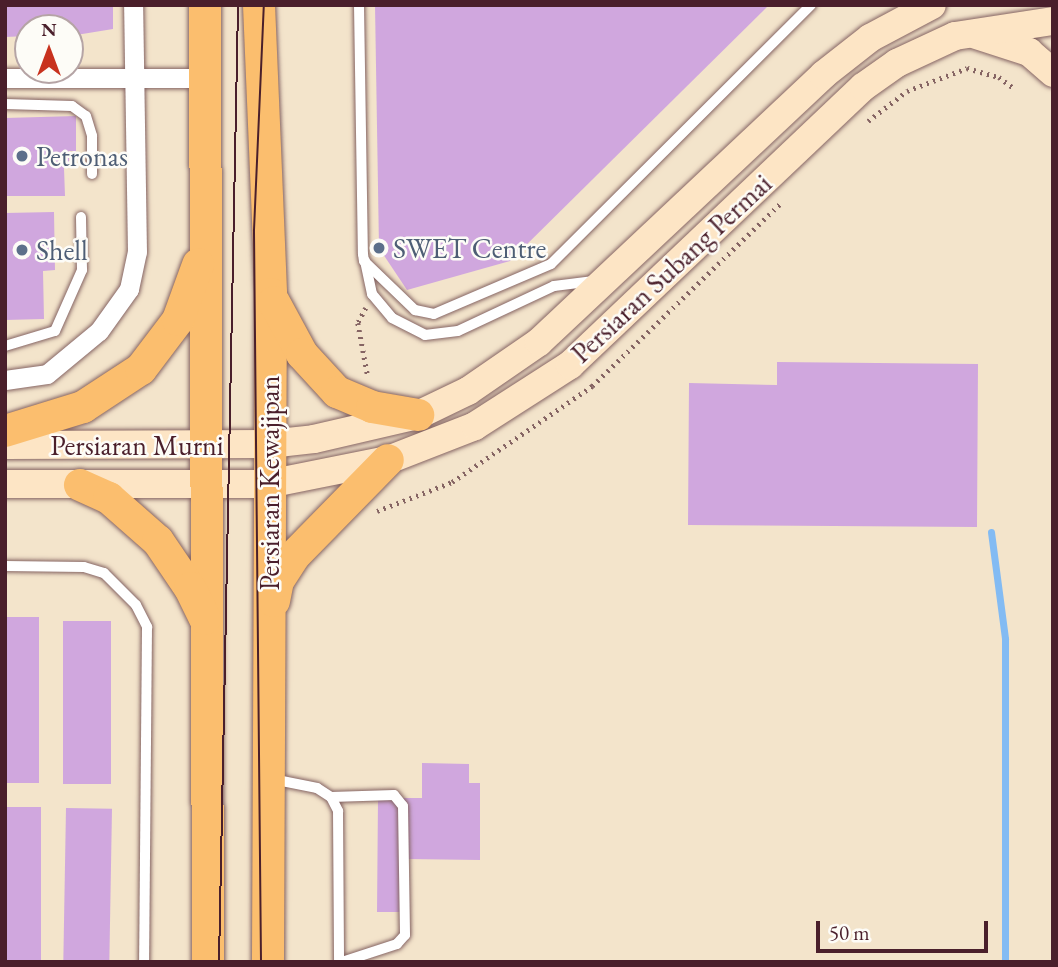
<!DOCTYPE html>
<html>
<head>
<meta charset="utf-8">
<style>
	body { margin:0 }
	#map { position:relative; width:1058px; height:967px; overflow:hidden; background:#f3e4cb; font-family:"EB Garamond",serif }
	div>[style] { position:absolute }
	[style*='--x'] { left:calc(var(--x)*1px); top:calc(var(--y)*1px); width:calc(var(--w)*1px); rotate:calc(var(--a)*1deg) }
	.stream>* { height:7px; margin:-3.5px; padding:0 3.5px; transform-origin:3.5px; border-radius:3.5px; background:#83bbf3 }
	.building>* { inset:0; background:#d0a7de; transform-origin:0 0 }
	.path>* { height:4.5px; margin-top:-2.25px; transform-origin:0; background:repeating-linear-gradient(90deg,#856463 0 2px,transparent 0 7px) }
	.roads { filter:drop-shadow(0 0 2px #856463) drop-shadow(0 0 2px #856463) }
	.service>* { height:10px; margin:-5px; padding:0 5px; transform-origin:5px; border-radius:5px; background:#fff }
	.minor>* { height:19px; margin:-9.5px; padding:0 9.5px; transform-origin:9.5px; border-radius:9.5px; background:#fff }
	.secondary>* { height:28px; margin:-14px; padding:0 14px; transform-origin:14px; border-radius:14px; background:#fde5c5 }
	.primary>* { height:32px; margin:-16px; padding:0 16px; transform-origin:16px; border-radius:16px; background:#fbbe6e }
	.tram>* { height:2px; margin:-1px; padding:0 1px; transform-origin:1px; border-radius:1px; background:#4a1f2b }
	.dots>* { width:19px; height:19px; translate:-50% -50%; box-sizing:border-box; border:4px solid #fdfcf7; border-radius:50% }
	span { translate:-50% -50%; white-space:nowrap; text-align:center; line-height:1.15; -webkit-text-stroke:5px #fdfcf7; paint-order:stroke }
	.service-label { font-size:28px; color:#4e5e75 }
	.left { translate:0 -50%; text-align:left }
	.street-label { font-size:28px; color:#4a1f2b }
	.frame { position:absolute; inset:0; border:7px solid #4a1f2b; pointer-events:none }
	.north { position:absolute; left:14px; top:14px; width:70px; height:70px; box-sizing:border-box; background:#fdfcf7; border:2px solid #b5a4a5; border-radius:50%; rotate:0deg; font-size:19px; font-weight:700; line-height:28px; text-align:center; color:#4a1f2b }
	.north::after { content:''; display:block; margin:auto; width:24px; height:32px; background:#c8321e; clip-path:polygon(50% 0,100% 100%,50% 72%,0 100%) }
	.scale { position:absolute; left:816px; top:921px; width:172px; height:32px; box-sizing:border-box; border:4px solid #4a1f2b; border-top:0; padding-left:9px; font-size:21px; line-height:24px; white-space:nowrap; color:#4a1f2b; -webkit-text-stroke:5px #fdfcf7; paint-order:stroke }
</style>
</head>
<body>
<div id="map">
	<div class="stream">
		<div style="--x:991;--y:532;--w:108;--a:82.5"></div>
		<div style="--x:1005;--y:639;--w:323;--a:90"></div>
	</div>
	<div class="building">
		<div style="clip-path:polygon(5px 5px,113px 5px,113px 29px,70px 36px,70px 28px,28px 28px,28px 36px,5px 37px)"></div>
		<div style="clip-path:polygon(375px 5px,769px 5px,510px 261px,407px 290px,379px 248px)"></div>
		<div style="clip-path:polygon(76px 116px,76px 151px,69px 151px,69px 168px,64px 168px,65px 196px,5px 196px,5px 118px)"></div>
		<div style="clip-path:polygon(54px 212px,55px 270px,43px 271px,44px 319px,5px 320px,5px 213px)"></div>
		<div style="clip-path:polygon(777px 362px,978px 364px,977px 527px,688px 525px,689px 383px,777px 385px)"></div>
		<div style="left:5px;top:617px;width:34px;height:166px"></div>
		<div style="left:63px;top:621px;width:48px;height:163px"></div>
		<div style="clip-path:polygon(422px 763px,469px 764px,469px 783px,480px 783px,480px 860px,407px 859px,407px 912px,377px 912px,378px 798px,422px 798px)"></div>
		<div style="left:5px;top:807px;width:36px;height:155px"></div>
		<div style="left:66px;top:808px;width:46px;height:154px;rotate:1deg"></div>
	</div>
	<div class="path">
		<div style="--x:868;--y:121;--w:49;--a:-37.6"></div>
		<div style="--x:907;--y:91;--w:64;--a:-21"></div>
		<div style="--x:967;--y:68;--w:33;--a:16"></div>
		<div style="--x:999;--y:77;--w:20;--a:37"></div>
		<div style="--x:366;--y:308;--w:17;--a:118"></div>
		<div style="--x:358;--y:323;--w:55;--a:79.5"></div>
		<div style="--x:377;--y:511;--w:80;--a:-21.1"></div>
		<div style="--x:452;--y:482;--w:170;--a:-34.4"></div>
		<div style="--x:592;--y:386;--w:262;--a:-44.1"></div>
	</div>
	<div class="roads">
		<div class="service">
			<div style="--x:359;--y:5;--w:249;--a:89.1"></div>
			<div style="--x:363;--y:254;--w:7;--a:82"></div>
			<div style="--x:364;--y:261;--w:71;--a:43.9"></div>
			<div style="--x:415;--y:310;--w:19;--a:12"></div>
			<div style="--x:434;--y:314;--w:127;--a:-23.1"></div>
			<div style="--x:551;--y:264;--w:367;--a:-44.9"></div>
			<div style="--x:5;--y:104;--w:67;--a:1.7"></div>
			<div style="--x:72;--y:106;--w:17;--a:36"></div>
			<div style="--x:86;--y:116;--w:21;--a:73"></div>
			<div style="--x:92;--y:136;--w:38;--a:90"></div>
			<div style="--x:365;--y:261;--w:34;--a:78"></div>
			<div style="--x:372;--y:294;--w:31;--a:50"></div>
			<div style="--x:392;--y:318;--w:37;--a:27"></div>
			<div style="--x:425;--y:335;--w:33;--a:-7"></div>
			<div style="--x:458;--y:331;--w:106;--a:-25.1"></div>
			<div style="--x:554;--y:286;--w:40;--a:-7.1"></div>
			<div style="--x:5;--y:346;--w:52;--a:-16.7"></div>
			<div style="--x:55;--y:331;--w:67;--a:-66.1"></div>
			<div style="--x:82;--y:270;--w:53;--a:-91.1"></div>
			<div style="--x:5;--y:566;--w:79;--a:0.7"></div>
			<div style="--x:84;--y:567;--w:21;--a:17"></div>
			<div style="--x:104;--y:573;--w:45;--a:45"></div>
			<div style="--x:136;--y:605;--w:25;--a:63"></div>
			<div style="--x:147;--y:627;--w:335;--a:90.5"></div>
			<div style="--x:272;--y:779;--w:46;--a:11.3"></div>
			<div style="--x:317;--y:788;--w:17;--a:33"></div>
			<div style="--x:331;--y:797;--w:16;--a:63"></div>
			<div style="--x:338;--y:811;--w:151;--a:89.6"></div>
			<div style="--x:331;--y:797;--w:63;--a:-1.8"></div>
			<div style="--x:394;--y:795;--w:14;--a:51"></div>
			<div style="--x:403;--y:806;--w:129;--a:89.1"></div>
			<div style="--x:405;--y:935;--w:12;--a:132"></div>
			<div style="--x:397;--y:944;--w:58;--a:161.9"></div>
		</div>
		<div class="minor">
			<div style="--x:5;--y:78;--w:199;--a:0"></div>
			<div style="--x:5;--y:380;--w:42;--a:-8.1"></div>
			<div style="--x:47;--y:374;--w:67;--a:-39.6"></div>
			<div style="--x:99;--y:331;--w:52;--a:-54.5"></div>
			<div style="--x:129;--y:289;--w:38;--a:-78"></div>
			<div style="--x:137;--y:252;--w:247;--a:-90.9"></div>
		</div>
		<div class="secondary">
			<div style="--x:976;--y:35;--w:56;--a:17.8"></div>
			<div style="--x:1029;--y:52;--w:32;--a:41"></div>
			<div style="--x:5;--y:445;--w:264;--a:-0.2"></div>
			<div style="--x:269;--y:444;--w:45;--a:-6.3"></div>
			<div style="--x:314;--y:439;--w:107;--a:-13"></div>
			<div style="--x:418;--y:415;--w:55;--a:-25.6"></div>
			<div style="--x:468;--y:391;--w:86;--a:-34.6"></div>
			<div style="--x:539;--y:342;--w:390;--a:-43.2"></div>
			<div style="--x:823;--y:75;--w:60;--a:-38.2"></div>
			<div style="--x:870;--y:38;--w:70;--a:-28"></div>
			<div style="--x:5;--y:484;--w:263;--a:0"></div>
			<div style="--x:268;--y:484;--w:122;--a:-11.3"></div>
			<div style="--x:388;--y:460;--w:93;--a:-21.3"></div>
			<div style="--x:475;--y:426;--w:113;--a:-32.7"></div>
			<div style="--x:570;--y:365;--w:404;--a:-43.5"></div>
			<div style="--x:863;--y:87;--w:42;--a:-35.2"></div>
			<div style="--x:897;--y:63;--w:64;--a:-25"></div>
			<div style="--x:955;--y:36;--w:99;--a:-8.7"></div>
		</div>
		<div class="primary">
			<div style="--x:205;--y:5;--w:957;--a:89.82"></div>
			<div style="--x:259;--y:5;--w:289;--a:87.6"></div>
			<div style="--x:271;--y:294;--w:668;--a:90.26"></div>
			<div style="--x:274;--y:302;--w:59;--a:61.7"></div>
			<div style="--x:302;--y:354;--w:52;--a:47.4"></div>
			<div style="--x:337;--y:392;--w:38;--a:23"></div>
			<div style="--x:372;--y:407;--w:47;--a:9.9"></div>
			<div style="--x:5;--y:431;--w:82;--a:-17.1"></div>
			<div style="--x:83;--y:407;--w:69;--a:-33.2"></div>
			<div style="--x:141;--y:369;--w:61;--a:-52.9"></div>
			<div style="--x:178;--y:320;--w:59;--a:-70"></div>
			<div style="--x:80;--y:485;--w:32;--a:24"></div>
			<div style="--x:109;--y:498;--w:65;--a:41.3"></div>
			<div style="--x:158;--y:541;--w:57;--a:55.8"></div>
			<div style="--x:190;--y:588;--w:34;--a:64"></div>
			<div style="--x:274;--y:601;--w:20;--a:-79"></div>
			<div style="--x:278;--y:581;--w:30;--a:-57"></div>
			<div style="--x:294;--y:556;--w:134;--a:-45.6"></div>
		</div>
	</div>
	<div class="tram">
		<div style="--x:219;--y:962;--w:957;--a:-88.86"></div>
		<div style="--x:261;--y:962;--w:732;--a:-90.55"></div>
		<div style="--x:254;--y:230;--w:225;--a:-87.5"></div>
	</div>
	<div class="dots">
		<div style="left:22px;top:156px;background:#5c6f8a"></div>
		<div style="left:379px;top:248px;background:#5c6f8a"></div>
		<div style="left:22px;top:250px;background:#5c6f8a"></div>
	</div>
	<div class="service-label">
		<span class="left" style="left:36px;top:156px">Petronas</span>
		<span class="left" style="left:393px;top:248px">SWET Centre</span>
		<span class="left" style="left:36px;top:250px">Shell</span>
	</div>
	<div class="street-label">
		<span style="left:671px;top:268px;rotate:-43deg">Persiaran Subang Permai</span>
		<span style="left:137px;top:445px">Persiaran Murni</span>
		<span style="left:269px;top:483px;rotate:-90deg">Persiaran Kewajipan</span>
	</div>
	<div class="frame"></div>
	<div class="north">N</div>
	<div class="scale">50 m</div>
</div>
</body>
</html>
